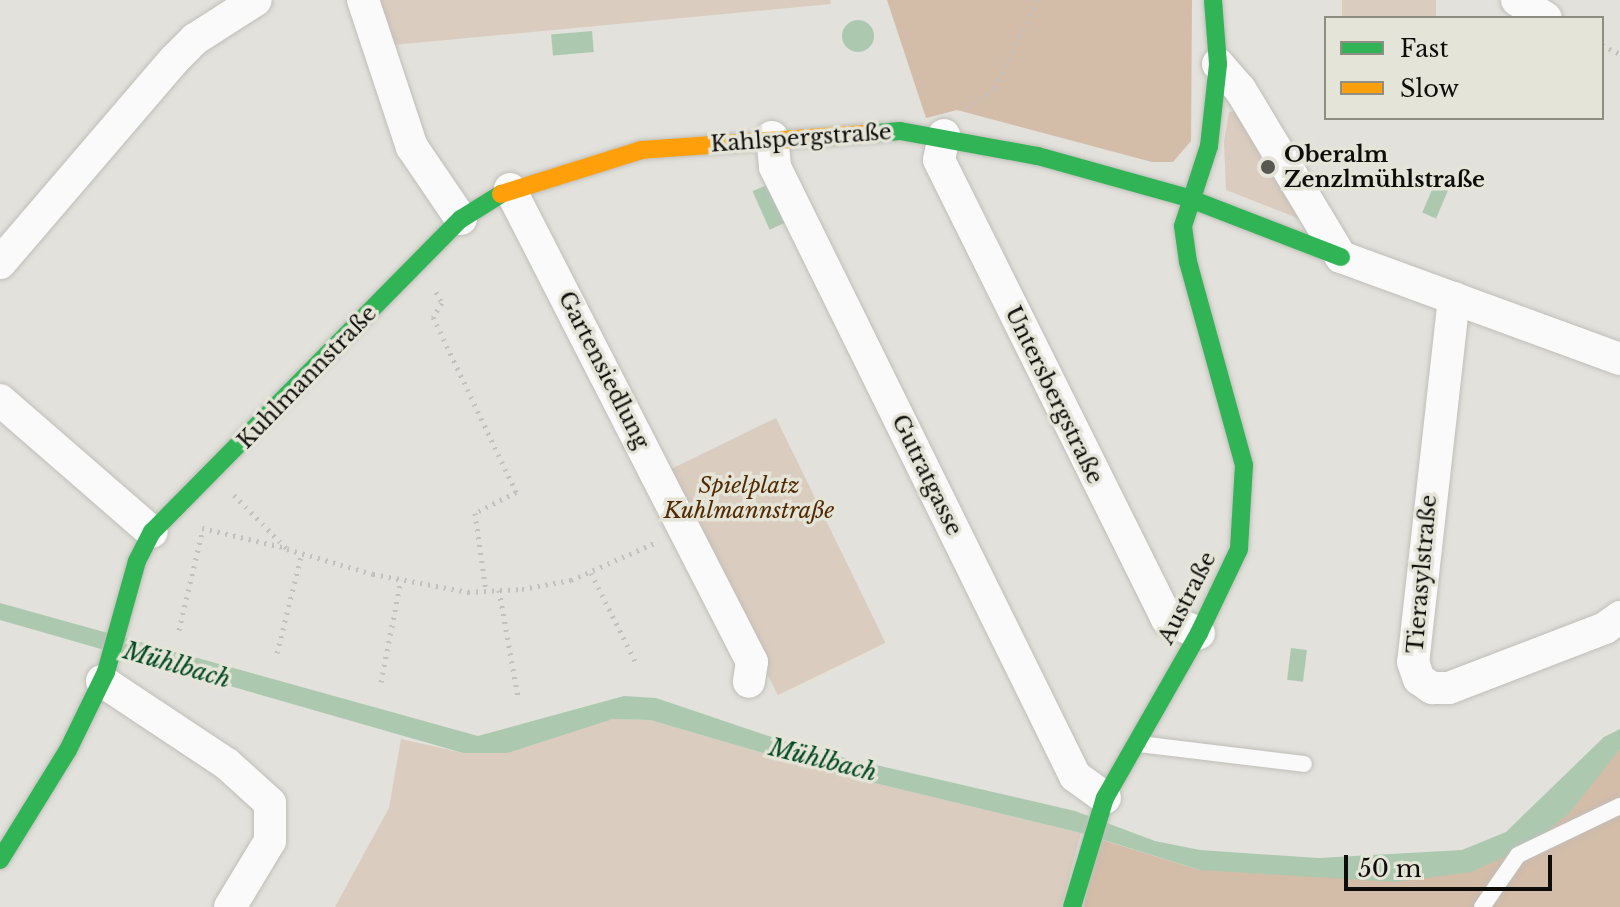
<!DOCTYPE html>
<html>
<head>
<meta charset="utf-8">
<style>
	body { margin:0 }
	#map { position:relative; width:1620px; height:907px; overflow:hidden; background:#e2e1db; font-family:"Libre Baskerville",serif }
	div>[style] { position:absolute }
	[style*='--x'] { left:calc(var(--x)*1px); top:calc(var(--y)*1px); width:calc(var(--w)*1px); rotate:calc(var(--a)*1deg) }
	.green>* { inset:0; background:#daccbe; transform-origin:0 0 }
	.forest>* { inset:0; background:#d3bca8 }
	.water>* { inset:0; background:#acc9b0; transform-origin:0 0 }
	.round { border-radius:50% }
	.path>* { height:5px; margin-top:-2.5px; transform-origin:0; background:repeating-linear-gradient(90deg,#c2c1bf 0 2px,transparent 0 8px) }
	.roads { filter:drop-shadow(0 0 2px #bfbeb9) drop-shadow(0 0 2px #bfbeb9) }
	.lane>* { height:16px; margin:-8px; padding:0 8px; transform-origin:8px; border-radius:8px; background:#fbfafa }
	.street>* { height:32px; margin:-16px; padding:0 16px; transform-origin:16px; border-radius:16px; background:#fbfafa }
	.fast>* { height:18px; margin:-9px; padding:0 9px; transform-origin:9px; border-radius:9px; background:#30b455 }
	.slow>* { height:18px; margin:-9px; padding:0 9px; transform-origin:9px; border-radius:9px; background:#ff9f0a }
	.dots>* { width:22px; height:22px; translate:-50% -50%; box-sizing:border-box; border:4px solid #e5e4d8; border-radius:50% }
	span { translate:-50% -50%; white-space:nowrap; text-align:center; line-height:1.15; -webkit-text-stroke:7px #e5e4d8; paint-order:stroke }
	.street-label { font-size:22px; color:#0e0d09 }
	.poi-label { font-size:22px; color:#0e0d09; font-weight:700 }
	.left { translate:0 -50%; text-align:left }
	.park-label { font-size:22px; color:#512a01; font-style:italic }
	.water-label { font-size:24px; color:#00481f; font-style:italic }
	.legend { position:absolute; left:1324px; top:16px; width:280px; height:104px; box-sizing:border-box; background:#e5e4d8; border:2px solid #8f8e85; margin:0; padding:10px 14px; list-style:none; font-size:24px; color:#0e0d09 }
	.legend li { display:flex; align-items:center; gap:16px; height:40px }
	.legend b { width:40px; border:2px solid #8f8e85 }
	.scale { position:absolute; left:1344px; top:855px; width:208px; height:36px; box-sizing:border-box; border:4px solid #0e0d09; border-top:0; padding-left:10px; font-size:24px; line-height:28px; white-space:nowrap; color:#0e0d09; -webkit-text-stroke:6px #e5e4d8; paint-order:stroke }
</style>
</head>
<body>
<div id="map">
	<div class="green">
		<div style="clip-path:polygon(378px 0,830px 0,831px 4px,392px 45px)"></div>
		<div style="left:1342px;top:0;width:94px;height:18px"></div>
		<div style="clip-path:polygon(1237px 111px,1263px 161px,1305px 221px,1226px 190px,1224px 141px,1229px 112px)"></div>
		<div style="left:776px;top:418px;width:250px;height:120px;rotate:64deg"></div>
		<div style="clip-path:polygon(613px 719px,650px 720px,821px 770px,1081px 833px,1061px 907px,335px 907px,389px 808px,401px 739px,463px 753px)"></div>
	</div>
	<div class="forest">
		<div style="clip-path:polygon(887px 0,1192px 0,1191px 141px,1173px 162px,1152px 162px,957px 110px,926px 118px)"></div>
		<div style="clip-path:polygon(1620px 749px,1620px 907px,1083px 907px,1099px 839px,1200px 870px,1471px 872px)"></div>
	</div>
	<div class="water">
		<div class="round" style="left:842px;top:20px;width:32px;height:32px"></div>
		<div style="left:592px;top:31px;width:21px;height:41px;rotate:85deg"></div>
		<div style="left:769px;top:184px;width:42px;height:18px;rotate:66deg"></div>
		<div style="left:1434px;top:185px;width:15px;height:30px;rotate:23deg"></div>
		<div style="clip-path:polygon(0 603px,478px 736px,624px 696px,656px 698px,807px 749px,1075px 811px,1155px 841px,1200px 850px,1318px 858px,1462px 850px,1506px 832px,1604px 737px,1620px 729px,1620px 749px,1570px 812px,1532px 844px,1471px 872px,1395px 882px,1200px 870px,1081px 833px,821px 770px,650px 720px,613px 719px,507px 753px,463px 753px,0 620px)"></div>
		<div style="left:1291px;top:648px;width:16px;height:32px;rotate:7deg"></div>
	</div>
	<div class="path">
		<div style="--x:1602;--y:45;--w:20;--a:27"></div>
		<div style="--x:966;--y:108;--w:35;--a:-35"></div>
		<div style="--x:995;--y:88;--w:98;--a:-64.5"></div>
		<div style="--x:436;--y:292;--w:13;--a:61"></div>
		<div style="--x:442;--y:303;--w:17;--a:123"></div>
		<div style="--x:433;--y:317;--w:194;--a:64.6"></div>
		<div style="--x:516;--y:492;--w:46;--a:152.9"></div>
		<div style="--x:475;--y:513;--w:79;--a:82"></div>
		<div style="--x:234;--y:495;--w:76;--a:45.5"></div>
		<div style="--x:287;--y:549;--w:90;--a:16.2"></div>
		<div style="--x:373;--y:574;--w:97;--a:10.7"></div>
		<div style="--x:468;--y:592;--w:54;--a:-3.2"></div>
		<div style="--x:522;--y:589;--w:50;--a:-10.4"></div>
		<div style="--x:571;--y:580;--w:96;--a:-23.9"></div>
		<div style="--x:202;--y:528;--w:86;--a:13.4"></div>
		<div style="--x:591;--y:573;--w:103;--a:63.4"></div>
		<div style="--x:499;--y:590;--w:109;--a:79.9"></div>
		<div style="--x:179;--y:630;--w:100;--a:-76.7"></div>
		<div style="--x:277;--y:653;--w:103;--a:-76"></div>
		<div style="--x:381;--y:682;--w:104;--a:-78.9"></div>
	</div>
	<div class="roads">
		<div class="lane">
			<div style="--x:1139;--y:744;--w:166;--a:6.9"></div>
			<div style="--x:1482;--y:907;--w:63;--a:-55.3"></div>
			<div style="--x:1518;--y:855;--w:113;--a:-25.7"></div>
		</div>
		<div class="street">
			<div style="--x:363;--y:0;--w:155;--a:71.6"></div>
			<div style="--x:412;--y:147;--w:87;--a:55.8"></div>
			<div style="--x:1517;--y:0;--w:34;--a:32"></div>
			<div style="--x:1218;--y:64;--w:33;--a:49"></div>
			<div style="--x:1240;--y:89;--w:196;--a:59"></div>
			<div style="--x:1341;--y:257;--w:297;--a:20.1"></div>
			<div style="--x:944;--y:135;--w:25;--a:101"></div>
			<div style="--x:939;--y:160;--w:513;--a:63.58"></div>
			<div style="--x:1167;--y:619;--w:35;--a:24"></div>
			<div style="--x:772;--y:137;--w:30;--a:84"></div>
			<div style="--x:775;--y:167;--w:679;--a:63.77"></div>
			<div style="--x:1075;--y:776;--w:37;--a:36"></div>
			<div style="--x:510;--y:189;--w:531;--a:62.9"></div>
			<div style="--x:752;--y:662;--w:20;--a:99"></div>
			<div style="--x:0;--y:263;--w:267;--a:-49.4"></div>
			<div style="--x:174;--y:60;--w:30;--a:-45"></div>
			<div style="--x:195;--y:39;--w:72;--a:-32.6"></div>
			<div style="--x:1454;--y:298;--w:366;--a:96.4"></div>
			<div style="--x:1413;--y:662;--w:18;--a:71"></div>
			<div style="--x:1419;--y:679;--w:16;--a:35"></div>
			<div style="--x:1432;--y:688;--w:17;--a:0"></div>
			<div style="--x:1449;--y:688;--w:167;--a:-21"></div>
			<div style="--x:1605;--y:628;--w:19;--a:-36"></div>
			<div style="--x:0;--y:400;--w:201;--a:41"></div>
			<div style="--x:102;--y:681;--w:150;--a:33.6"></div>
			<div style="--x:227;--y:764;--w:58;--a:42.2"></div>
			<div style="--x:270;--y:803;--w:38;--a:90"></div>
			<div style="--x:270;--y:841;--w:77;--a:121.2"></div>
		</div>
		<div class="fast">
			<div style="--x:865;--y:134;--w:35;--a:-5"></div>
			<div style="--x:900;--y:131;--w:140;--a:10.3"></div>
			<div style="--x:1038;--y:156;--w:156;--a:15.6"></div>
			<div style="--x:1188;--y:198;--w:164;--a:21.1"></div>
			<div style="--x:0;--y:860;--w:129;--a:-58.3"></div>
			<div style="--x:68;--y:750;--w:87;--a:-64"></div>
			<div style="--x:106;--y:672;--w:115;--a:-74.4"></div>
			<div style="--x:137;--y:561;--w:33;--a:-63"></div>
			<div style="--x:152;--y:532;--w:440;--a:-45.4"></div>
			<div style="--x:461;--y:219;--w:47;--a:-32"></div>
			<div style="--x:1072;--y:907;--w:114;--a:-73.2"></div>
			<div style="--x:1105;--y:798;--w:190;--a:-60.3"></div>
			<div style="--x:1199;--y:633;--w:93;--a:-64.5"></div>
			<div style="--x:1239;--y:549;--w:84;--a:-86.6"></div>
			<div style="--x:1244;--y:465;--w:211;--a:-105.4"></div>
			<div style="--x:1188;--y:262;--w:36;--a:-98"></div>
			<div style="--x:1183;--y:226;--w:84;--a:-72"></div>
			<div style="--x:1209;--y:146;--w:82;--a:-83.7"></div>
			<div style="--x:1218;--y:64;--w:64;--a:-94.5"></div>
		</div>
		<div class="slow">
			<div style="--x:501;--y:194;--w:147;--a:-17.4"></div>
			<div style="--x:641;--y:150;--w:225;--a:-4.1"></div>
		</div>
	</div>
	<div class="dots">
		<div style="left:1268px;top:167px;background:#585752"></div>
	</div>
	<div class="street-label">
		<span style="left:801px;top:138px;rotate:-4deg">Kahlspergstraße</span>
		<span style="left:604px;top:370px;rotate:63deg">Gartensiedlung</span>
		<span style="left:307px;top:377px;rotate:-46deg">Kuhlmannstraße</span>
		<span style="left:1054px;top:395px;rotate:64deg">Untersbergstraße</span>
		<span style="left:927px;top:475px;rotate:64deg">Gutratgasse</span>
		<span style="left:1422px;top:574px;rotate:-85deg">Tierasylstraße</span>
		<span style="left:1187px;top:598px;rotate:-63deg">Austraße</span>
	</div>
	<div class="poi-label">
		<span class="left" style="left:1284px;top:167px">Oberalm<br>Zenzlmühlstraße</span>
	</div>
	<div class="park-label">
		<span style="left:749px;top:498px">Spielplatz<br>Kuhlmannstraße</span>
	</div>
	<div class="water-label">
		<span style="left:177px;top:665px;rotate:16deg">Mühlbach</span>
		<span style="left:823px;top:760px;rotate:14deg">Mühlbach</span>
	</div>
	<ul class="legend">
	<li><b style="height:10px;background:#30b455"></b>Fast</li>
	<li><b style="height:10px;background:#ff9f0a"></b>Slow</li>
	</ul>
	<div class="scale">50 m</div>
</div>
</body>
</html>
